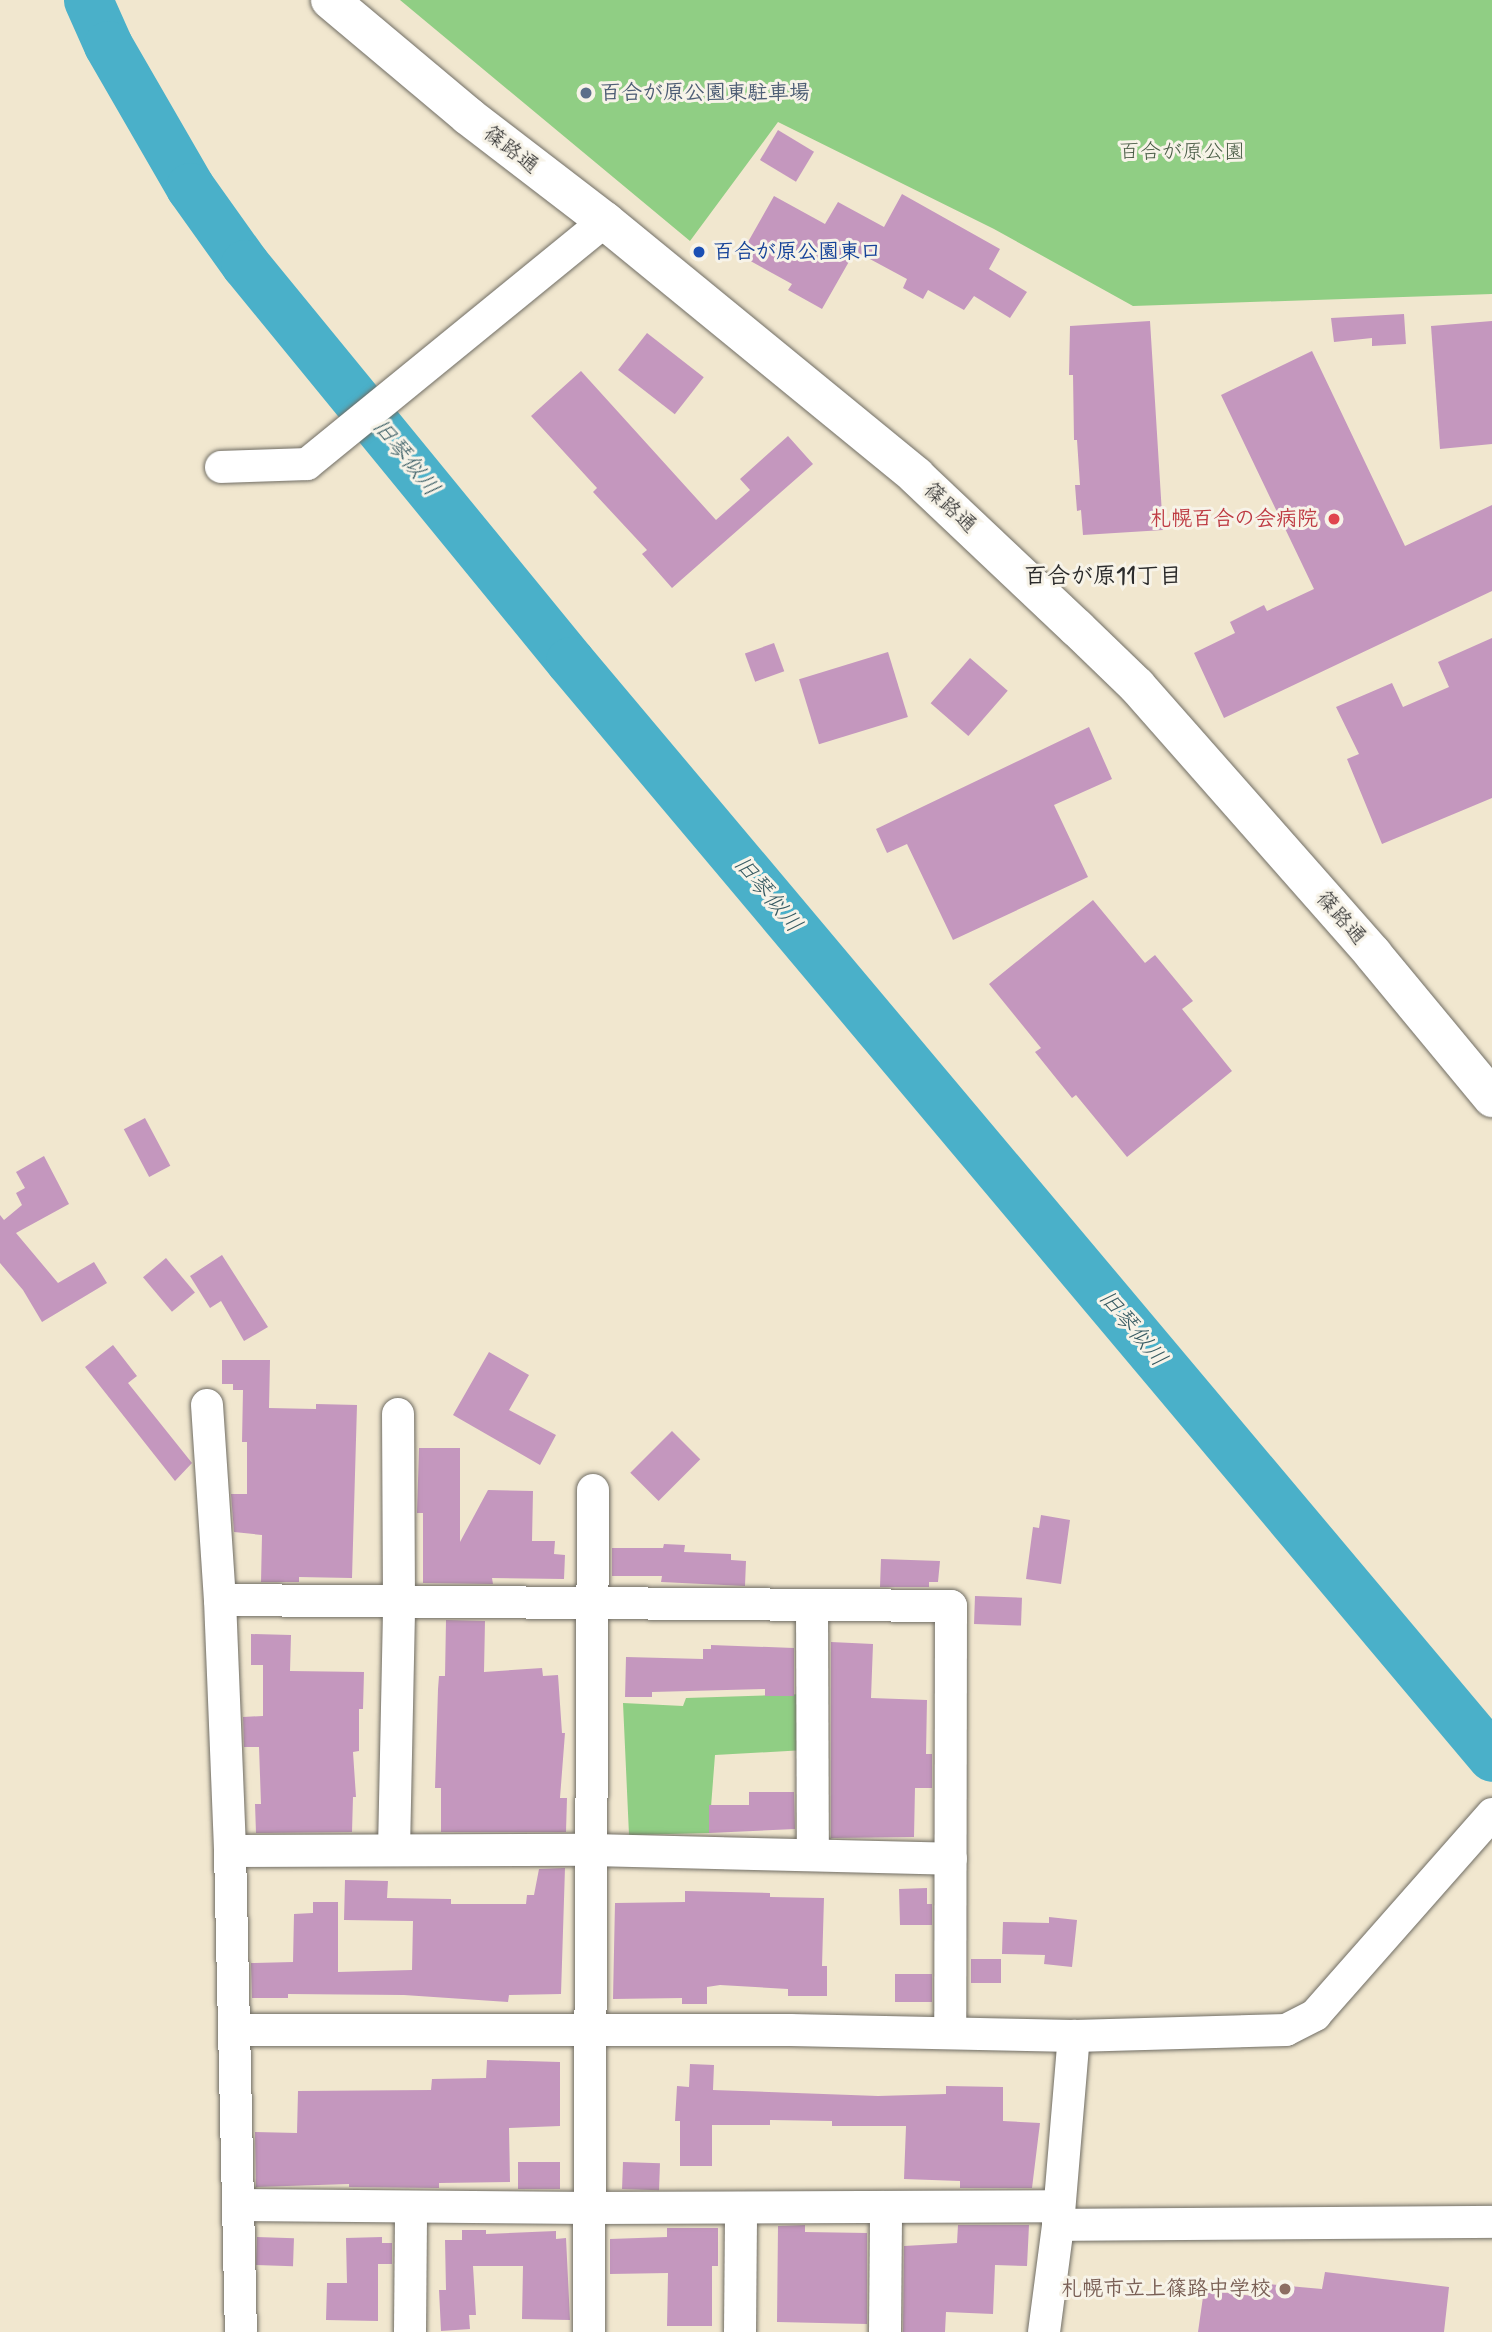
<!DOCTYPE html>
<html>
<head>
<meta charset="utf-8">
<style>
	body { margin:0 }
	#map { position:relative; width:1492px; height:2332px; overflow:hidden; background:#f1e7cf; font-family:Mynerve,"Klee One",sans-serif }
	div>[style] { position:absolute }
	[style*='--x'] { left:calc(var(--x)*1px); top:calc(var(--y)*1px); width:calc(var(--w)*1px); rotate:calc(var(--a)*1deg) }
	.green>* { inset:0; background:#90ce84 }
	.river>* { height:49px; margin:-24.5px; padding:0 24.5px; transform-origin:24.5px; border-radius:24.5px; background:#4ab0c9 }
	.building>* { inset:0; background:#c497be; transform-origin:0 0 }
	.roads { filter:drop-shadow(0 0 2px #706d64) drop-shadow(0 0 2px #706d64) }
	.street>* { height:32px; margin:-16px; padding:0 16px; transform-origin:16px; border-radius:16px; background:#fff }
	.secondary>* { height:38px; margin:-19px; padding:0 19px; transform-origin:19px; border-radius:19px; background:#fff }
	.dots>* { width:19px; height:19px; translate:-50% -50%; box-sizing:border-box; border:4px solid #f7f3e8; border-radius:50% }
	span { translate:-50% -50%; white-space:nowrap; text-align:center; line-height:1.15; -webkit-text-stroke:6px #f7f3e8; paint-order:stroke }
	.service-label { font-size:21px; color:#4e5e75; font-weight:700 }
	.left { translate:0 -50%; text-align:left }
	.street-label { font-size:21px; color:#2b2b2b }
	.park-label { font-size:21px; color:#495c46 }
	.transit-label { font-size:21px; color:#164399; font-weight:700 }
	.health-label { font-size:21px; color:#be3a42; font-weight:700 }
	.right { translate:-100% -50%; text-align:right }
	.education-label { font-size:21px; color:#785e54; font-weight:700 }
	.water-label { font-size:23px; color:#365a62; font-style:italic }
	.neighbourhood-label { font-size:23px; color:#2b2b2b; font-weight:700 }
</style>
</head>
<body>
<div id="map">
	<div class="green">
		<div style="clip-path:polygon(400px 0,1492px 0,1492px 294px,1133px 306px,994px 229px,778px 122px,690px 241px)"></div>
		<div style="clip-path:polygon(805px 1694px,805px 1750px,715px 1755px,709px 1833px,629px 1835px,623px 1703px,683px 1706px,686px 1698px)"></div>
	</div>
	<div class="river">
		<div style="--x:88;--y:0;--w:49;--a:66"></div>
		<div style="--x:108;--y:45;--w:164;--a:60"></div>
		<div style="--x:190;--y:187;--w:95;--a:54.5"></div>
		<div style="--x:245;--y:264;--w:513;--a:50.69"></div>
		<div style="--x:570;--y:661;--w:1432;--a:49.93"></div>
	</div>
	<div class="building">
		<div style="left:778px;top:130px;width:42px;height:35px;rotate:31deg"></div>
		<div style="clip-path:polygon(902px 194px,1000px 249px,989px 269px,1027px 292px,1010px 318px,974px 296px,964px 310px,928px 290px,923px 299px,903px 288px,907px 279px,855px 251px,822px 309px,788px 290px,792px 284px,745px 258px,749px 252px,744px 249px,774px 196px,825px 224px,838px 202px,884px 227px)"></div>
		<div style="clip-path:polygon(1404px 314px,1406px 344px,1372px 346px,1372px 338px,1334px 342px,1331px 318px)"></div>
		<div style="clip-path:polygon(1150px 321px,1163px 530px,1083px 535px,1081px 510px,1077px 511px,1075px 485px,1080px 485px,1077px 440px,1074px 440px,1073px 375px,1069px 375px,1070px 326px)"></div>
		<div style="clip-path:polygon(1492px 321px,1492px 444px,1440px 449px,1431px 326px)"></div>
		<div style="left:647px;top:333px;width:72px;height:47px;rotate:38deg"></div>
		<div style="clip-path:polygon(1312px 351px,1405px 546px,1492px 505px,1492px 591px,1224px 718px,1194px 653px,1235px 633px,1230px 622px,1264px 605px,1267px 611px,1314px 589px,1221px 395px)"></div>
		<div style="clip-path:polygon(581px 371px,716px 520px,750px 490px,740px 479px,788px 436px,813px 464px,672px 588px,642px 554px,647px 550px,593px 492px,597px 488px,531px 416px)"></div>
		<div style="clip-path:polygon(1492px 638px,1492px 798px,1382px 844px,1347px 759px,1359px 754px,1336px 707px,1392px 683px,1403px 707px,1449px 687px,1438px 662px)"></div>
		<div style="left:774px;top:643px;width:30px;height:31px;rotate:70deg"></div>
		<div style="left:888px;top:652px;width:68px;height:93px;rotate:73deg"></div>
		<div style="left:970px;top:658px;width:50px;height:60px;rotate:41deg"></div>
		<div style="clip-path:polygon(1089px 727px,1112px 779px,1054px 805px,1088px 877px,953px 940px,907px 844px,887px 853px,876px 829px)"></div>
		<div style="clip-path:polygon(1093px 900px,1145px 963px,1155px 955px,1193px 1001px,1182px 1009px,1232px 1071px,1127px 1157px,1076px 1095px,1072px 1098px,1035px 1052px,1041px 1048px,989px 984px)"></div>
		<div style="left:145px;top:1118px;width:54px;height:24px;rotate:62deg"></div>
		<div style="clip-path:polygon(44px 1156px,69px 1204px,16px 1233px,58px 1283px,94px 1262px,107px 1283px,42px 1322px,23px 1290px,0 1263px,0 1215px,4px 1220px,22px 1205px,16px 1193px,25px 1188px,16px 1172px)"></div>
		<div style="clip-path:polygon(222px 1255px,268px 1327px,244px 1341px,221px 1301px,210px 1308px,190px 1276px)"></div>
		<div style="left:166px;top:1258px;width:45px;height:30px;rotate:50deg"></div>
		<div style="clip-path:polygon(113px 1345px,137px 1376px,128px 1383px,192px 1463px,175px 1481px,85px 1367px)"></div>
		<div style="clip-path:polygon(489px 1352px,529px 1375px,509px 1410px,556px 1435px,540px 1465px,453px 1415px)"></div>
		<div style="clip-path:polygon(222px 1360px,270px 1360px,269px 1408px,316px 1409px,316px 1404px,357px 1405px,352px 1578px,299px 1577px,299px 1582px,261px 1582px,262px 1535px,234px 1532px,231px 1494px,247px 1494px,247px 1442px,242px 1442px,243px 1390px,233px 1390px,233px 1384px,222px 1384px)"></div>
		<div style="left:672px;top:1431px;width:40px;height:59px;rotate:45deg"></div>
		<div style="clip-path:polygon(419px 1448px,460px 1448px,460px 1542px,488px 1490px,533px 1491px,532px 1541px,555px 1541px,554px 1554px,565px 1555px,564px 1579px,492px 1578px,493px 1584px,423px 1583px,423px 1513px,417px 1513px)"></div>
		<div style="clip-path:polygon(1041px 1515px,1070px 1520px,1061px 1584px,1026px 1579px,1033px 1527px,1039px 1528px)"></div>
		<div style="clip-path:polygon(664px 1544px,685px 1545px,684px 1552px,731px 1554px,731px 1560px,746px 1561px,745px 1586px,661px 1582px,662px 1576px,612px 1576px,612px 1548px,663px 1548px)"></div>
		<div style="clip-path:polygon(881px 1559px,940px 1561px,938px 1582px,929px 1582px,929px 1587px,880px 1587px)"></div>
		<div style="left:975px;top:1596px;width:47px;height:28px;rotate:2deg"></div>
		<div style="clip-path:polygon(446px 1620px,485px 1621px,484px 1672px,542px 1668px,543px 1676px,558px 1675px,562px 1733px,565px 1733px,560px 1798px,567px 1798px,566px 1832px,441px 1832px,441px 1788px,435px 1788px,438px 1689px,439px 1676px,445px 1676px)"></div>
		<div style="clip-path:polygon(251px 1634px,291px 1635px,290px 1671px,364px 1672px,363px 1709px,359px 1709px,359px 1751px,353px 1752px,356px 1797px,353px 1797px,352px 1832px,256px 1833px,255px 1804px,261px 1804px,259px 1747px,244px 1747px,243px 1717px,263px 1716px,263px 1665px,251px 1665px)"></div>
		<div style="clip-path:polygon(831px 1642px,873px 1644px,871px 1698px,927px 1700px,926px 1754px,932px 1754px,932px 1788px,915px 1788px,914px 1837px,831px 1838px)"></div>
		<div style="clip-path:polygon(711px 1645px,794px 1648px,794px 1696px,765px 1696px,765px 1689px,652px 1692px,652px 1697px,625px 1697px,626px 1657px,703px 1659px,703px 1649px,711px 1649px)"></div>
		<div style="clip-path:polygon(749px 1792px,794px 1792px,795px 1829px,709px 1833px,709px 1805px,749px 1805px)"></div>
		<div style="clip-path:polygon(565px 1868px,561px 1994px,509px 1995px,508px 2002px,404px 1995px,288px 1994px,288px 1998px,252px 1998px,251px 1963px,293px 1962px,294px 1914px,313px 1913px,313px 1902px,338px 1902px,338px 1972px,412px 1970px,413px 1921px,344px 1920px,345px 1880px,388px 1881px,387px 1898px,451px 1899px,451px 1904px,526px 1904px,527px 1895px,534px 1895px,539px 1869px)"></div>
		<div style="clip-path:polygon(927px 1888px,927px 1904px,932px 1904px,932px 1925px,900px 1925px,899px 1889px)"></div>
		<div style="clip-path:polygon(685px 1891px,770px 1893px,770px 1897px,824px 1898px,822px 1966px,827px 1966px,827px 1996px,788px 1996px,788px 1989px,720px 1985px,707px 1987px,707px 2004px,682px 2004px,682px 1998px,613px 1999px,615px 1903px,685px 1902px)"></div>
		<div style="clip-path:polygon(1049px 1917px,1077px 1920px,1072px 1967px,1044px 1964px,1045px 1955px,1002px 1954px,1003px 1922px,1049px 1923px)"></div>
		<div style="left:971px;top:1959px;width:30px;height:24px"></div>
		<div style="left:932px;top:1974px;width:28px;height:37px;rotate:90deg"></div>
		<div style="clip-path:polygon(487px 2060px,560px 2062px,560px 2126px,509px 2128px,510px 2182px,439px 2183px,439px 2188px,349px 2187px,349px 2184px,256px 2187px,255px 2132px,297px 2133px,298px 2091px,431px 2090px,432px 2079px,486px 2078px)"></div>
		<div style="clip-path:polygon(690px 2064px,714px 2065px,713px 2090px,878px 2096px,946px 2094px,946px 2086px,1003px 2087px,1003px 2121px,1040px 2123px,1032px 2188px,960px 2188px,960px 2181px,904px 2179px,906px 2126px,832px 2126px,832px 2121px,770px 2120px,770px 2125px,712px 2125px,712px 2166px,680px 2166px,680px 2121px,675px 2121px,677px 2086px,689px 2087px)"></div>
		<div style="left:518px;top:2162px;width:42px;height:27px"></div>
		<div style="left:623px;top:2162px;width:37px;height:27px;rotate:2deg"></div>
		<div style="clip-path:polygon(805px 2225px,805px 2232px,867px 2233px,867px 2324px,777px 2322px,778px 2226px)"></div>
		<div style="clip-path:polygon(958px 2225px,1029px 2225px,1027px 2266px,995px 2265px,993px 2314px,946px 2312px,945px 2332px,903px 2332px,904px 2246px,957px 2243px)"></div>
		<div style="clip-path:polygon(667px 2228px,718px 2228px,718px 2266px,712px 2266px,712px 2326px,667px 2326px,668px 2273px,610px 2274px,610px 2239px,667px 2237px)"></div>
		<div style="clip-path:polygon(462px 2230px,486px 2230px,486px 2234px,556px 2231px,556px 2239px,566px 2238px,570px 2320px,522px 2319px,523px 2266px,473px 2266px,476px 2315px,469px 2315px,470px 2329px,441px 2331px,439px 2290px,446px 2290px,445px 2240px,462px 2240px)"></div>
		<div style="left:257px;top:2237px;width:37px;height:28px;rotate:2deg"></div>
		<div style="clip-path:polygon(382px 2237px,382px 2243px,392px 2243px,392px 2264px,378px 2264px,378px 2321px,326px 2320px,327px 2283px,347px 2283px,346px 2238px)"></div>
		<div style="clip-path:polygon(1325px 2272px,1449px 2287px,1444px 2332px,1198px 2332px,1204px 2290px,1253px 2296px,1266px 2284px,1322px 2289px)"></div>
	</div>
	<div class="roads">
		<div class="street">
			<div style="--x:221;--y:467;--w:86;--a:-2"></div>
			<div style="--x:307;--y:464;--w:385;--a:-39.2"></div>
			<div style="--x:207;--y:1405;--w:195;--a:86.2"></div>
			<div style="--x:220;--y:1600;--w:251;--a:87.7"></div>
			<div style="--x:230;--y:1851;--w:481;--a:88.7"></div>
			<div style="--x:220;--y:1600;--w:731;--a:0.47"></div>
			<div style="--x:951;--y:1606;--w:427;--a:90.1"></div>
			<div style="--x:812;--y:1605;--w:250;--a:89.8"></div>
			<div style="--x:394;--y:1850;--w:249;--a:-88.8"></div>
			<div style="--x:399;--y:1601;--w:187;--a:-90.3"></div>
			<div style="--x:230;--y:1851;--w:362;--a:-0.2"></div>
			<div style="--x:592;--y:1850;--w:359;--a:1.4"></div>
			<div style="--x:236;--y:2030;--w:554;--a:0"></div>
			<div style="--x:790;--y:2030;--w:284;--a:1.2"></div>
			<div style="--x:1074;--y:2036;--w:212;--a:-1.6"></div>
			<div style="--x:1286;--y:2030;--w:33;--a:-27"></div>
			<div style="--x:1315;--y:2015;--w:268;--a:-48.6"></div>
			<div style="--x:239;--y:2205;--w:350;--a:0.5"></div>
			<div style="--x:589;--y:2208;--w:470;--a:-0.2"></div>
			<div style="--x:1058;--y:2225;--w:434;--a:-0.4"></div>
			<div style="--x:410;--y:2332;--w:125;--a:-89.5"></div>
			<div style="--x:589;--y:2332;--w:842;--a:-89.73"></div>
			<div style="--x:740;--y:2332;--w:124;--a:-89.5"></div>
			<div style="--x:885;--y:2332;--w:125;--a:-89.5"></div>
			<div style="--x:1044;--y:2332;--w:108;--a:-82.5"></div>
			<div style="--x:1058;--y:2225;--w:190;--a:-85.2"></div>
		</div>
		<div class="secondary">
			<div style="--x:330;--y:0;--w:180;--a:40"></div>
			<div style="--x:468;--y:116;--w:173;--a:37.5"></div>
			<div style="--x:605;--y:221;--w:402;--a:39.3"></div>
			<div style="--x:916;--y:476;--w:221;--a:43.4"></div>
			<div style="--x:1077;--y:628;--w:83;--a:44"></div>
			<div style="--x:1137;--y:686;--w:357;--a:48.6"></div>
			<div style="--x:1373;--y:954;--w:187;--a:50.4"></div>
		</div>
	</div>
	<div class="dots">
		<div style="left:586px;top:93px;background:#5c6f8a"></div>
		<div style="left:699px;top:252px;background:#1a4fb4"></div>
		<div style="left:1334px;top:519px;background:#e0444e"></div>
		<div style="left:1285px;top:2289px;background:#8d6e63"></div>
	</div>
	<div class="service-label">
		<span class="left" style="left:600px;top:93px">百合が原公園東駐車場</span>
	</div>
	<div class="street-label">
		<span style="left:511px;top:150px;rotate:38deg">篠路通</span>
		<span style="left:950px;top:508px;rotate:43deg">篠路通</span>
		<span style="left:1341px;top:918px;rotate:49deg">篠路通</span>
	</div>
	<div class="park-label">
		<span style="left:1182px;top:152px">百合が原公園</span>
	</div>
	<div class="transit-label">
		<span class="left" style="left:713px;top:252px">百合が原公園東口</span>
	</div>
	<div class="health-label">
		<span class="right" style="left:1318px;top:519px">札幌百合の会病院</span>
	</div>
	<div class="education-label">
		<span class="right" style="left:1271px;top:2289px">札幌市立上篠路中学校</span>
	</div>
	<div class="water-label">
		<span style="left:405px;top:458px;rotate:51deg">旧琴似川</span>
		<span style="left:767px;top:895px;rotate:50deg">旧琴似川</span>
		<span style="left:1132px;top:1329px;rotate:50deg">旧琴似川</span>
	</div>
	<div class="neighbourhood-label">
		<span style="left:1103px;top:577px">百合が原11丁目</span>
	</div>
</div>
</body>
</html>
